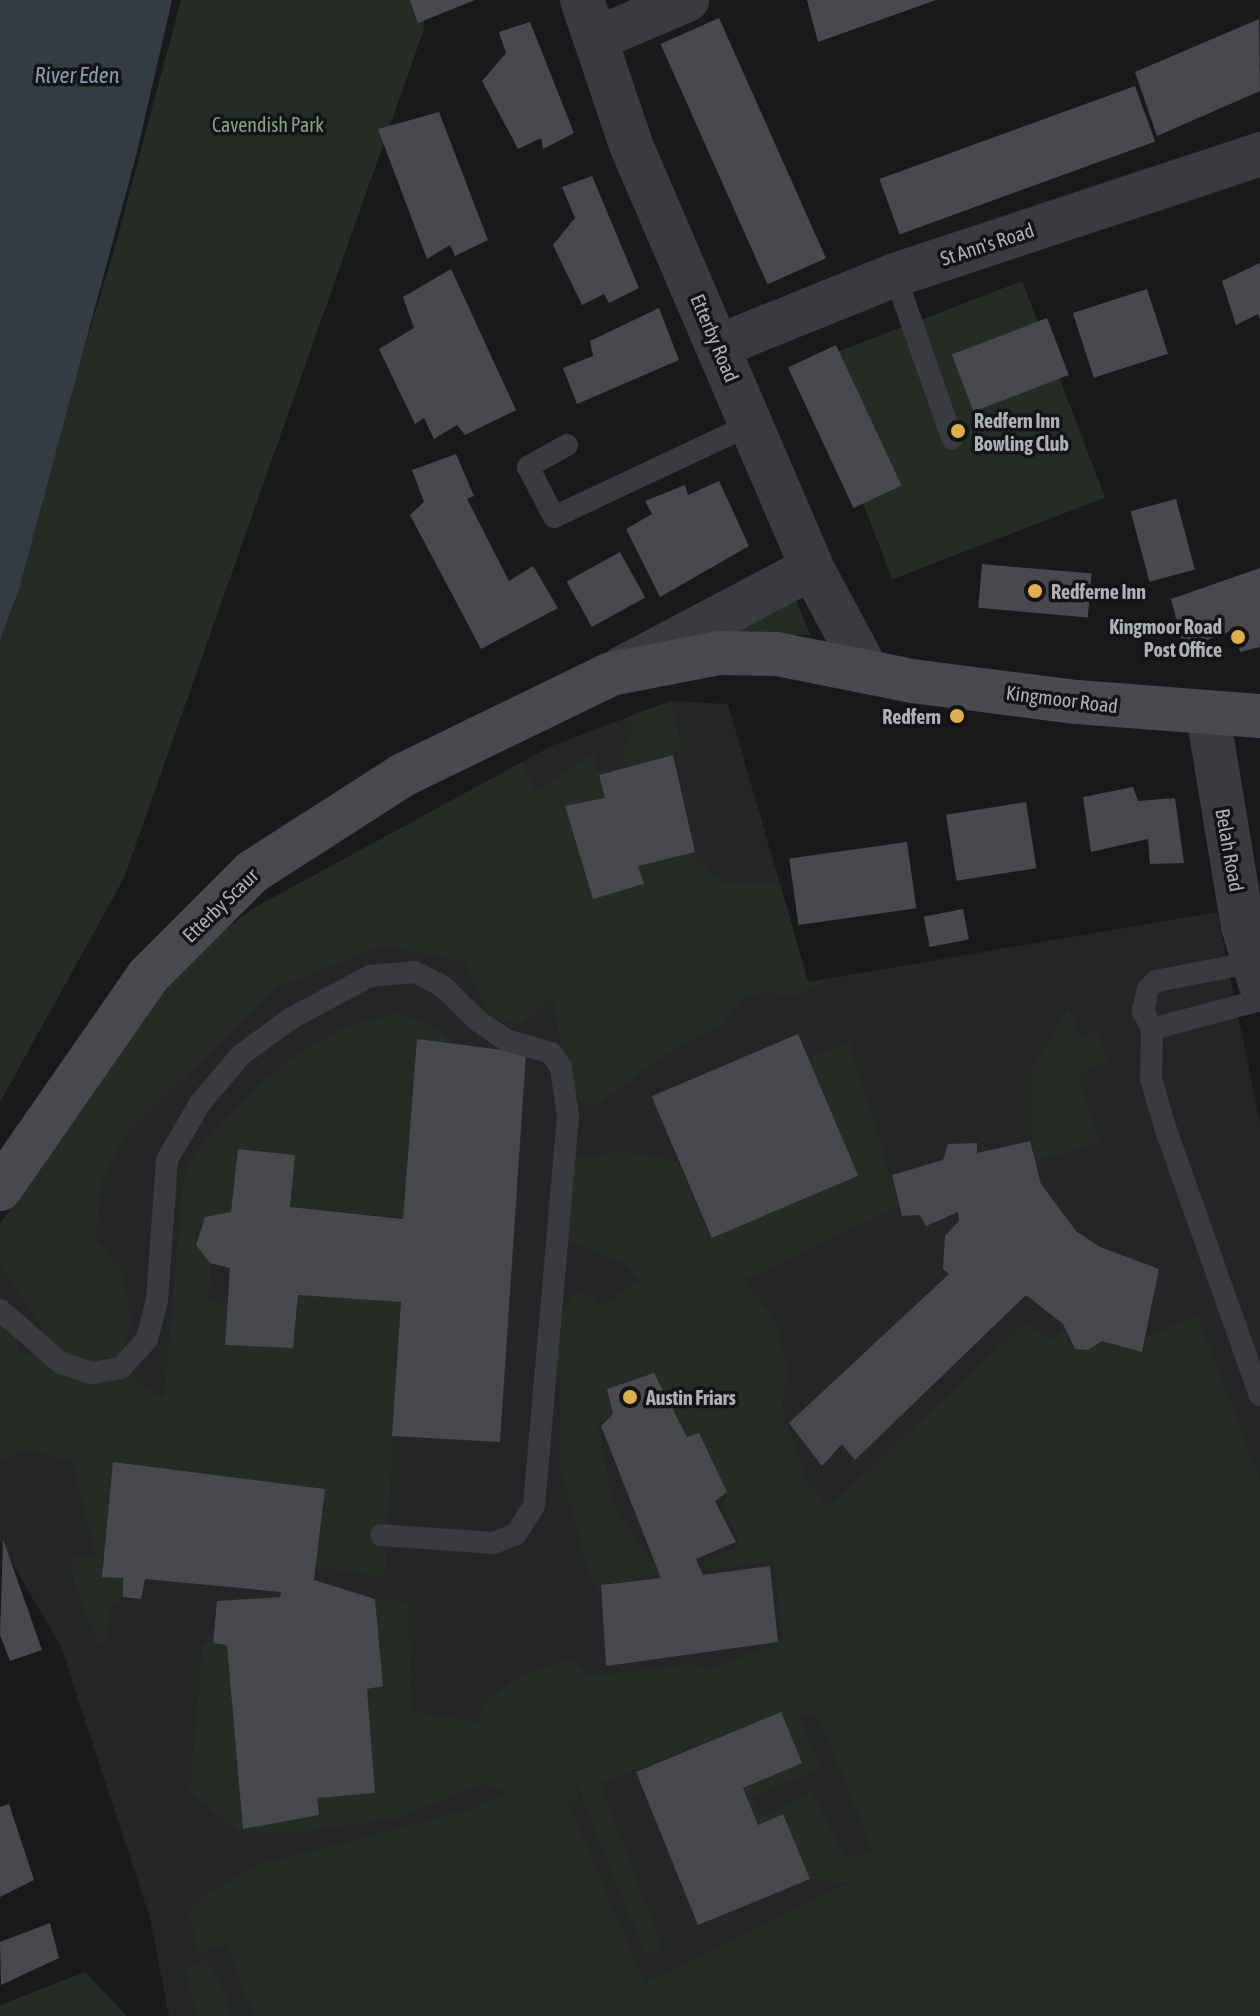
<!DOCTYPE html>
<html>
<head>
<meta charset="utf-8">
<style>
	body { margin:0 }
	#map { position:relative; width:1260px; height:2016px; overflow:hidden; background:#19191b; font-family:"Asap Condensed",sans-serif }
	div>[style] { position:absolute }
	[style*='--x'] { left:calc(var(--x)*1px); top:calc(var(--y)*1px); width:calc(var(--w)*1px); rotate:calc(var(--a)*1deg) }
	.built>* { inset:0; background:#252528 }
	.green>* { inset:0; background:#252c26; transform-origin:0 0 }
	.water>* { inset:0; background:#343b42 }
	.building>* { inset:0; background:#48494d; transform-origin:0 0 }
	.lane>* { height:22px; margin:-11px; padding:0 11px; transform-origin:11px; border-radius:11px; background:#3a3b3f }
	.street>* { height:44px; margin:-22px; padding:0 22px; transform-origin:22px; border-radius:22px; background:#3a3b3f }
	.secondary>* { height:44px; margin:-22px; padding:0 22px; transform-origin:22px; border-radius:22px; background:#494a4f }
	.dots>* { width:22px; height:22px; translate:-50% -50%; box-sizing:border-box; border:4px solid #141416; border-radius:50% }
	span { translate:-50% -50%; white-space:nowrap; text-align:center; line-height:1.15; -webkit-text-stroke:7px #141416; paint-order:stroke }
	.park-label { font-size:20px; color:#86a189 }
	.street-label { font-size:20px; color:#adb0b9 }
	.poi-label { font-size:20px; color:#adb0b9; font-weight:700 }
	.left { translate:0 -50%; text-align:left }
	.right { translate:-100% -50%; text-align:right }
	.water-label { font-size:22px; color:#899caf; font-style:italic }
</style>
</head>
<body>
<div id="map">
	<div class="built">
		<div style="clip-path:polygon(671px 701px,728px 704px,808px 982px,1217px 912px,1260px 1122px,1260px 2016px,169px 2016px,149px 1915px,61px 1647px,0 1542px,0 1253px,153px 1030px,254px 908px,551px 746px)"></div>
	</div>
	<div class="green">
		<div style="clip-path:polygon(181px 0,427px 0,423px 32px,124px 878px,0 1102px,0 626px,115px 247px)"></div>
		<div style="left:1022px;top:281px;width:232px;height:228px;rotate:69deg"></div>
		<div style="clip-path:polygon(793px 592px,810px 635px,720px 635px)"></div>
		<div style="clip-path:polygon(671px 701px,682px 751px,625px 768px,625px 746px,633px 731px,630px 716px)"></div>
		<div style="clip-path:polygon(594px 754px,605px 798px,565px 806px,593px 899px,643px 884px,638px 866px,688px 854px,723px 882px,780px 883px,808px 982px,832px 978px,792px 997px,769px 991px,742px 998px,722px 1025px,666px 1054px,598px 1105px,559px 1097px,560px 1040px,552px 998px,521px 1024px,490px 1019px,465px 962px,385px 945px,277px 987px,127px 1133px,103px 1177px,95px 1238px,120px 1268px,132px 1323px,120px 1354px,139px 1384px,164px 1398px,184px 1175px,197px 1150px,265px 1079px,301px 1051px,347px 1026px,397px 1013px,438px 1028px,453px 1044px,403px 1217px,290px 1207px,294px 1155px,233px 1212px,206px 1216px,196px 1235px,196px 1245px,212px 1263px,208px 1298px,227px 1305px,225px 1344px,293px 1348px,298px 1295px,401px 1302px,385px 1577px,316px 1566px,325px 1489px,114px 1463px,103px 1577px,123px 1578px,123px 1602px,112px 1603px,106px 1639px,99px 1644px,75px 1587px,71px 1559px,96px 1556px,72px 1461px,25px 1450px,0 1460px,0 1315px,12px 1323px,20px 1352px,63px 1360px,0 1263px,0 1224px,160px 978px,254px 908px,523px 762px,534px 791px)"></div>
		<div style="clip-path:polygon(1069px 1008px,1080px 1038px,1097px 1031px,1107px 1061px,1078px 1076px,1099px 1143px,1032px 1162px,1032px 1069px)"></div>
		<div style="clip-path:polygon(evenodd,849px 1042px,899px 1206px,743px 1281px,773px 1316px,789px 1370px,781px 1404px,806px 1482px,829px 1507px,1026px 1322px,1050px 1340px,1064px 1329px,1070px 1345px,1081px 1351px,1102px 1341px,1142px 1352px,1145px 1338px,1197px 1315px,1260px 1480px,1260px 2016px,254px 2016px,226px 1944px,197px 1953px,189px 1909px,203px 1896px,258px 1865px,465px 1811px,509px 1792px,481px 1784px,398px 1818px,307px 1831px,240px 1833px,190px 1792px,203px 1642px,227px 1645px,244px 1829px,318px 1815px,317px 1798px,375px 1793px,367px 1689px,383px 1686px,375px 1599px,408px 1602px,412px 1711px,478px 1723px,484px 1702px,525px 1673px,573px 1660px,589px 1676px,692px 1664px,710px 1669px,782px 1641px,774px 1560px,706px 1571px,704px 1562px,736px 1548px,738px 1538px,723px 1504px,730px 1486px,725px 1494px,700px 1434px,687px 1437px,654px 1373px,607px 1389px,613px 1414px,598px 1424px,613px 1505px,661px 1575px,601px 1585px,601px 1594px,590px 1578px,561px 1470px,560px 1384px,553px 1351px,560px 1311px,576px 1292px,595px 1297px,600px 1308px,639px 1281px,624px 1263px,546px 1232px,552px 1162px,622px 1151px,677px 1160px,710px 1238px,857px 1176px,808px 1059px,849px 1042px,780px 1712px,801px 1763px,743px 1788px,758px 1825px,783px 1813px,810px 1879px,848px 1883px,644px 1983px,568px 1801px,579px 1797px,571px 1770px,645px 1953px,663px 1949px,600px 1784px,780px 1712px,849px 1042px,799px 1713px,819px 1717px,873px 1851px,845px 1859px,812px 1791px,762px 1818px,751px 1796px,820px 1769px,799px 1713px)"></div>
		<div style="clip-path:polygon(206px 1959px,224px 1991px,232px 2016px,198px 2016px,185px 1972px)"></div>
		<div style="clip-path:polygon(85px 1972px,127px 2016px,0 2016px,0 2005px)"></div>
	</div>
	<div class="water">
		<div style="clip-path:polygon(0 0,172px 0,137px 152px,19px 589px,0 640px)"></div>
	</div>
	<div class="building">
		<div style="clip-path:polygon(410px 0,475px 0,418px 23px)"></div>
		<div style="clip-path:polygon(807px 0,936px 0,818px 42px)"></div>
		<div style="left:719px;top:18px;width:263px;height:64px;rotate:66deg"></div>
		<div style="clip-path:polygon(1259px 19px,1260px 91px,1157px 136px,1135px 72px)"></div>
		<div style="clip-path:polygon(530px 22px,574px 133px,543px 149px,541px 138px,518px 149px,482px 81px,506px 53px,499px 32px)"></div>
		<div style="left:1135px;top:86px;width:59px;height:272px;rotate:70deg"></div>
		<div style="clip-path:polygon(439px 112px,488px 240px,455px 256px,450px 245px,427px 259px,378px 129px)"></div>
		<div style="clip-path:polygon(592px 176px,639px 288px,609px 303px,604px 294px,582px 305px,553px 245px,575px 218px,562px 187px)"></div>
		<div style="clip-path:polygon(1260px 263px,1260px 319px,1258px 314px,1236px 325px,1222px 281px)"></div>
		<div style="clip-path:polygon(451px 269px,516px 410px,465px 435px,457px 425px,434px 439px,424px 418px,415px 424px,379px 349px,414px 328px,403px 297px)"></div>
		<div style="left:1147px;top:289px;width:68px;height:78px;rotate:72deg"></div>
		<div style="clip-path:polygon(659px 308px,679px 360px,577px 404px,563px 368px,593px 356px,590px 341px)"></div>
		<div style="left:1047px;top:318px;width:61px;height:102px;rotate:69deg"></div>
		<div style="left:836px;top:345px;width:155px;height:53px;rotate:65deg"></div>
		<div style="clip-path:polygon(456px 454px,474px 496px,467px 499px,509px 581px,533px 566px,558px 608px,481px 649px,410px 515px,424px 502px,412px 470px)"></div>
		<div style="clip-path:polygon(719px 481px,749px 546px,660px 597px,626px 529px,652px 514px,645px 501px,685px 485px,688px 495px)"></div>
		<div style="left:1176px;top:499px;width:73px;height:47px;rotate:75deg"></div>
		<div style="left:620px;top:552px;width:52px;height:61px;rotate:61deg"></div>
		<div style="left:982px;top:564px;width:110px;height:44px;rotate:5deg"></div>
		<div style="clip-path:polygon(1260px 568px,1260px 647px,1240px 652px,1234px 630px,1184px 648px,1171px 599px)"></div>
		<div style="clip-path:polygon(673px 755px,695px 852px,638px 866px,644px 884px,593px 899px,565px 806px,605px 798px,599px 775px)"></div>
		<div style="clip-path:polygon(1133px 787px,1138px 801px,1175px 798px,1184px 863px,1150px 864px,1148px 839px,1091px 852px,1083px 797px)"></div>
		<div style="left:1026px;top:802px;width:67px;height:81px;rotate:81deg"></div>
		<div style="left:907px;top:842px;width:67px;height:119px;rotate:82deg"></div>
		<div style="left:963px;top:909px;width:31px;height:40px;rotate:79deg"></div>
		<div style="left:798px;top:1034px;width:154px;height:159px;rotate:67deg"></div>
		<div style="clip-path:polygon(417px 1039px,526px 1053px,500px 1442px,392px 1436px,401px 1302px,298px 1295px,293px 1348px,225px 1345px,230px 1268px,210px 1263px,196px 1245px,205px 1217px,231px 1212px,238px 1149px,295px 1155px,290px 1207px,403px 1219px)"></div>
		<div style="clip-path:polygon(1030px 1141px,1041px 1184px,1076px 1231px,1100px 1247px,1159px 1269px,1142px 1352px,1102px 1341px,1088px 1350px,1075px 1349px,1063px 1324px,1026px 1295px,855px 1460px,842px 1444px,822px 1466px,789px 1423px,949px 1274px,943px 1269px,945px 1236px,959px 1221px,958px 1212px,926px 1226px,920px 1215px,902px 1216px,892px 1175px,943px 1160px,948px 1144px,977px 1143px,977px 1153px)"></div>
		<div style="clip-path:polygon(654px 1373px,687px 1437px,699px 1433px,727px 1492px,715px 1501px,736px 1542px,696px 1559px,703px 1575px,770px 1566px,778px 1642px,606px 1666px,601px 1585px,661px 1578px,601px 1426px,613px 1414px,607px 1389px)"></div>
		<div style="clip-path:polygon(113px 1462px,325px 1489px,314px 1580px,375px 1599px,383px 1686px,367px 1689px,375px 1793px,317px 1798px,319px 1815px,243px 1829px,227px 1645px,213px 1643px,217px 1601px,280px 1597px,281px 1592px,145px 1579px,141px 1599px,123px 1597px,123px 1578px,102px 1577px)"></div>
		<div style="clip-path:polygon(3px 1539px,42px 1650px,10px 1661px,0 1635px)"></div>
		<div style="clip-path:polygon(781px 1712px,802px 1763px,743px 1788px,758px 1825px,783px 1814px,810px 1879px,698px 1925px,636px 1772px)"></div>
		<div style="clip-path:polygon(9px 1804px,34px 1880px,0 1897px,0 1807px)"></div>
		<div style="clip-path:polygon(50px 1923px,59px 1958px,1px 1985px,0 1942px)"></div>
	</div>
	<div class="lane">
		<div style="--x:895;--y:275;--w:173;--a:70.7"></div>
		<div style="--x:567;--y:445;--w:45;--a:150.6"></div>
		<div style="--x:528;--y:467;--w:56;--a:62.5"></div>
		<div style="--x:554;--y:517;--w:219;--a:-25.2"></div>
		<div style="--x:1254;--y:962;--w:100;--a:169"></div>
		<div style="--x:1156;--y:981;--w:11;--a:135"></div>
		<div style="--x:1148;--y:989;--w:23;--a:103"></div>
		<div style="--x:1143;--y:1011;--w:20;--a:63"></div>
		<div style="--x:1152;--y:1029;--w:112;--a:-15"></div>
		<div style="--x:1152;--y:1029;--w:50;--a:91.1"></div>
		<div style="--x:1151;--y:1079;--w:53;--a:73.6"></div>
		<div style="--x:1166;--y:1130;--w:281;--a:70.5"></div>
		<div style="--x:0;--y:1310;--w:81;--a:41"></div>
		<div style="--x:61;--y:1363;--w:33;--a:18"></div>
		<div style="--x:92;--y:1373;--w:29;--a:-10"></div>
		<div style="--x:121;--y:1368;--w:39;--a:-48"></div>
		<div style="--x:147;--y:1339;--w:40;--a:-75.6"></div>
		<div style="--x:157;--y:1300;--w:140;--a:-85.9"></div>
		<div style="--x:167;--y:1160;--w:66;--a:-59.9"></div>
		<div style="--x:200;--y:1103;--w:63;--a:-49.5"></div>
		<div style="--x:241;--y:1055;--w:61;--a:-36.3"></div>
		<div style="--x:290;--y:1019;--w:91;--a:-28.3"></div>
		<div style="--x:370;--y:976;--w:45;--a:-5.1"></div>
		<div style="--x:415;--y:972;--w:29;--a:27"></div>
		<div style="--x:441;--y:985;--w:52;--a:44.2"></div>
		<div style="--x:478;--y:1021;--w:34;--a:34"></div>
		<div style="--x:506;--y:1040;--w:47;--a:16.1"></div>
		<div style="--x:551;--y:1053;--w:17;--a:54"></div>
		<div style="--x:561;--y:1067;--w:50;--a:82"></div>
		<div style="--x:568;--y:1117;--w:390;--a:95"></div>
		<div style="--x:534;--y:1506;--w:33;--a:123"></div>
		<div style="--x:516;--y:1534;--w:24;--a:158"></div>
		<div style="--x:494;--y:1543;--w:113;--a:-176"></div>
	</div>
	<div class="street">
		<div style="--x:582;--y:0;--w:153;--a:71.3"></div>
		<div style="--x:631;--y:145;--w:460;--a:66.8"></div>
		<div style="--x:812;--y:568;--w:115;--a:61.9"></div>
		<div style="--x:598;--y:38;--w:97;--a:-23.1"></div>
		<div style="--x:719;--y:346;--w:190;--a:-22"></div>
		<div style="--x:895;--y:275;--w:385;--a:-18.3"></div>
		<div style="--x:624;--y:667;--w:212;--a:-27.8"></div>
		<div style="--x:1208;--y:715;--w:214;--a:80.6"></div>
		<div style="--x:1243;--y:926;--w:59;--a:73.4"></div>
	</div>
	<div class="secondary">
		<div style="--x:0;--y:1189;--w:259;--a:-55.2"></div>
		<div style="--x:148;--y:976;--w:147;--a:-45"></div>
		<div style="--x:252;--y:872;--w:179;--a:-32.7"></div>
		<div style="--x:403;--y:775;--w:231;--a:-25.9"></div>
		<div style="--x:611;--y:674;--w:110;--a:-11"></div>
		<div style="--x:719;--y:653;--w:58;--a:1"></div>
		<div style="--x:777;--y:654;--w:138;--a:11.3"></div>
		<div style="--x:912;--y:681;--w:166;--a:7.3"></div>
		<div style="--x:1077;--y:702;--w:184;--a:4.4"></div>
	</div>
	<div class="dots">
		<div style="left:958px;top:431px;background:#ddb04f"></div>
		<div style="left:1035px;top:591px;background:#ddb04f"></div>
		<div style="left:1238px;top:637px;background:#ddb04f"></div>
		<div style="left:957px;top:716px;background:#ddb04f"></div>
		<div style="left:630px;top:1397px;background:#ddb04f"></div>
	</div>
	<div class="park-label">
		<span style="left:268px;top:124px">Cavendish Park</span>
	</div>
	<div class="street-label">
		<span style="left:987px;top:244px;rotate:-18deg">St Ann's Road</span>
		<span style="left:715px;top:338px;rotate:67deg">Etterby Road</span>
		<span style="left:1062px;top:699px;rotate:7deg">Kingmoor Road</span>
		<span style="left:1230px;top:850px;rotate:80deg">Belah Road</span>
		<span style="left:220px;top:905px;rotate:-44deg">Etterby Scaur</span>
	</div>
	<div class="poi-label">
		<span class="left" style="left:974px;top:432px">Redfern Inn<br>Bowling Club</span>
		<span class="left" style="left:1051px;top:591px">Redferne Inn</span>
		<span class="right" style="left:1222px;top:638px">Kingmoor Road<br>Post Office</span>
		<span class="right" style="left:941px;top:716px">Redfern</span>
		<span class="left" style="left:646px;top:1397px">Austin Friars</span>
	</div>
	<div class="water-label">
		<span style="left:77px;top:76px">River Eden</span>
	</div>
</div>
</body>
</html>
